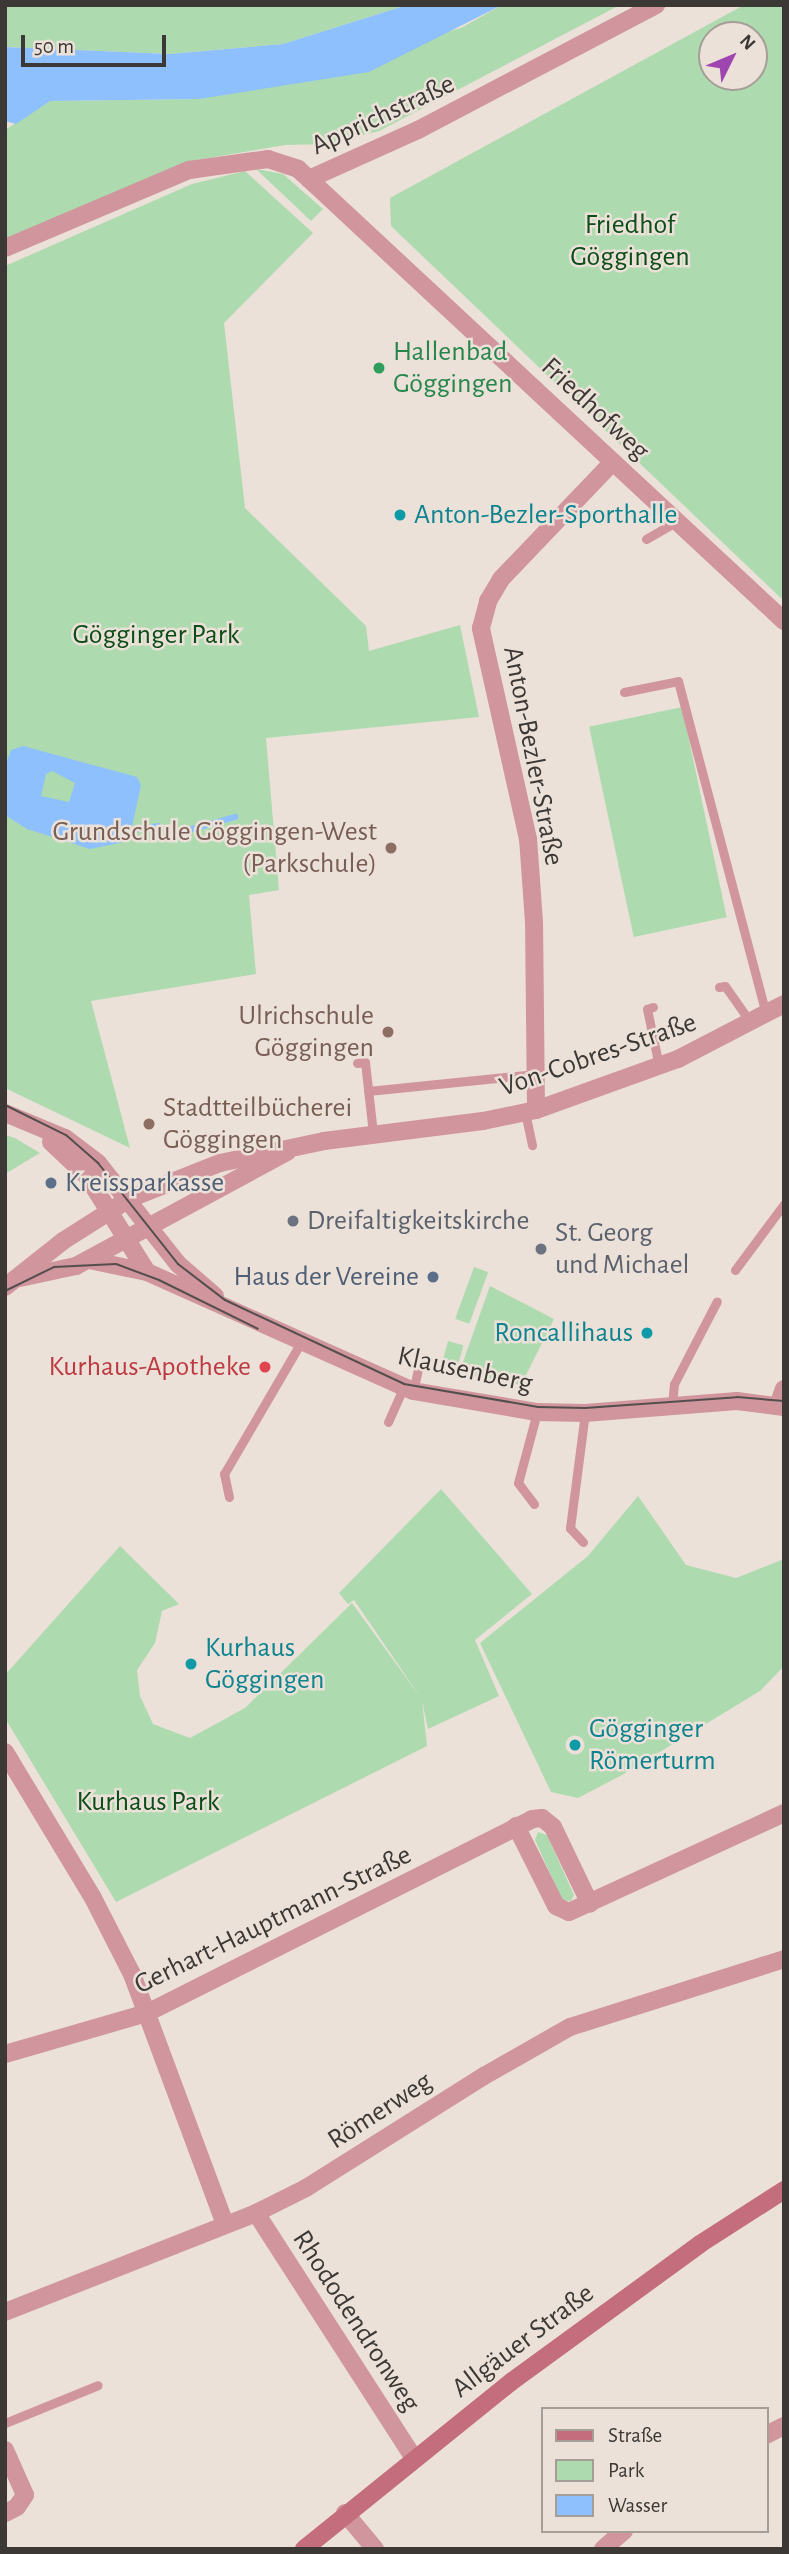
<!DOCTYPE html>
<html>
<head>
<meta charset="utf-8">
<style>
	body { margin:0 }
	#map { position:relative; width:789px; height:2554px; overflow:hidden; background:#ebe1d8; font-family:"Alegreya Sans",sans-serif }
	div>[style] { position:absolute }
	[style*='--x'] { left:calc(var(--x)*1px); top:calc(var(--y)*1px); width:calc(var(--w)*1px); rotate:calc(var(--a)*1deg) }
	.green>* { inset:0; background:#aedaaf; transform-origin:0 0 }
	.water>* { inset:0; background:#8dc0fd }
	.stream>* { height:6px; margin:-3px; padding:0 3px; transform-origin:3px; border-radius:3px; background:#8dc0fd }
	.service>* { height:9px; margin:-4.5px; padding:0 4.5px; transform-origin:4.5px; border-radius:4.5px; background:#d1959d }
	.minor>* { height:18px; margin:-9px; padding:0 9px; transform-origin:9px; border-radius:9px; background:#d1959d }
	.tertiary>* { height:18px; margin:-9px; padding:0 9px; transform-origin:9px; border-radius:9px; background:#d1959d }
	.secondary>* { height:18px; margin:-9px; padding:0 9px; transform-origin:9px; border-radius:9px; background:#c46d7c }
	.tram>* { height:2px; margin:-1px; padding:0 1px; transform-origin:1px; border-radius:1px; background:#544f4c }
	.dots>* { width:19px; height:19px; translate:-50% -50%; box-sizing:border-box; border:4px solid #ebe1d8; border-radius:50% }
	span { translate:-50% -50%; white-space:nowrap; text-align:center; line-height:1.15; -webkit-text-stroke:5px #ebe1d8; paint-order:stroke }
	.street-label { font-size:28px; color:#3c3835 }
	.park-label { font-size:28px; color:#0b4e18 }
	.leisure-label { font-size:28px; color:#27864d }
	.left { translate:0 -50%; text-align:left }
	.culture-label { font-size:28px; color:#0d838f }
	.right { translate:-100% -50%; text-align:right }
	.education-label { font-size:28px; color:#785e54 }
	.service-label { font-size:28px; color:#4e5e75 }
	.worship-label { font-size:28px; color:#5b616d }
	.health-label { font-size:28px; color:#be3a42 }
	.frame { position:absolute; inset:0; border:7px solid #3c3835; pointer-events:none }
	.legend { position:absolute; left:541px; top:2407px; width:228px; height:126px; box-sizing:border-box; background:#ebe1d8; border:2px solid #a59d97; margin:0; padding:9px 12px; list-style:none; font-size:21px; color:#3c3835 }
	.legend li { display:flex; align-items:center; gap:14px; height:35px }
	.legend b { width:35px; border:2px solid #a59d97 }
	.north { position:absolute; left:698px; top:21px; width:70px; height:70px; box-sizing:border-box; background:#ebe1d8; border:2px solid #a59d97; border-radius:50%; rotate:47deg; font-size:19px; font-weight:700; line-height:28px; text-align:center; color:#3c3835 }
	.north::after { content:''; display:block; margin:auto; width:24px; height:32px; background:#9e45b0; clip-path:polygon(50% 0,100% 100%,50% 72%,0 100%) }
	.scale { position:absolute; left:21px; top:35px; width:145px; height:32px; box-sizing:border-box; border:4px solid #3c3835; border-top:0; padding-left:9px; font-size:21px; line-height:24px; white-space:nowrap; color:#3c3835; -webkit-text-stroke:5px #ebe1d8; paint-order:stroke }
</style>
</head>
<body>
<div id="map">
	<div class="green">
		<div style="clip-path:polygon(5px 5px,407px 5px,283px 44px,170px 54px,5px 47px)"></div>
		<div style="clip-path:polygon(502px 5px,620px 5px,379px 131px,329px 144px,285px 145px,197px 160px,5px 241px,5px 130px,50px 101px,199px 99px,461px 28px)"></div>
		<div style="clip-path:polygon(evenodd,744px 5px,784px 5px,784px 601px,391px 226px,390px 198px,744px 5px,712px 35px,754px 35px,754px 77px,712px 77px,712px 35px)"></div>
		<div style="clip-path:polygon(256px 169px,283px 174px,323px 209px,311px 221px)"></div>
		<div style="clip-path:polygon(245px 171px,313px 233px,224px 323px,245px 508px,366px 626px,369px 651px,460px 625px,479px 717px,266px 738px,279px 890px,249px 895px,256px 974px,91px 1001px,130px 1148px,5px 1088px,5px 266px,192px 184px)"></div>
		<div style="left:682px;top:707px;width:215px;height:95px;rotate:78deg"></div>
		<div style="clip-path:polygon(5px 1135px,15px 1138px,40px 1153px,5px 1174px)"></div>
		<div style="left:474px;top:1267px;width:15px;height:55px;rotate:20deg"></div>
		<div style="clip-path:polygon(490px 1286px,554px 1319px,521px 1385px,459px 1373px)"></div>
		<div style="left:448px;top:1341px;width:16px;height:32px;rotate:15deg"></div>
		<div style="clip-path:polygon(441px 1489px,532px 1594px,475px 1640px,499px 1696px,428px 1729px,422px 1701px,427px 1746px,116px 1902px,5px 1718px,5px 1675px,120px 1546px,179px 1604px,162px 1611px,155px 1643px,137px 1670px,140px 1696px,153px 1724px,190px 1738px,245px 1708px,352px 1603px,421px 1698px,354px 1600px,348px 1604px,339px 1593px)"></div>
		<div style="clip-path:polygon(638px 1496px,686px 1565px,736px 1578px,784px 1559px,784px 1666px,760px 1691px,622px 1775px,578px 1798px,551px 1792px,480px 1643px,588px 1556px)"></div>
		<div style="clip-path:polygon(538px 1832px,547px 1835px,574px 1895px,571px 1901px,562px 1900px,535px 1840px)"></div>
	</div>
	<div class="water">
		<div style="clip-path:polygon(407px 5px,502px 5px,369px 72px,199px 99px,50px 101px,16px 124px,5px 121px,5px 47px,170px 54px,283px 44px)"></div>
		<div style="clip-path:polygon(evenodd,23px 746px,137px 777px,141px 785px,129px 841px,90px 849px,27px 829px,5px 815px,5px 766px,11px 750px,23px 746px,52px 771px,75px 783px,69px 802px,41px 796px,46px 774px,52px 771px)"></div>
	</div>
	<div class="stream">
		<div style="--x:192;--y:829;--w:45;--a:-15.6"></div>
		<div style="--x:133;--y:830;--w:26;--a:-9"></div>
	</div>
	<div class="service">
		<div style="--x:646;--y:539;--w:36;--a:-30"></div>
		<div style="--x:624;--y:692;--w:55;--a:-11.5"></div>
		<div style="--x:678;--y:681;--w:344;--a:75.2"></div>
		<div style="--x:719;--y:987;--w:6;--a:-9"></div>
		<div style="--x:725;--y:986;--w:45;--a:54.9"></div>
		<div style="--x:653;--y:1007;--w:6;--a:162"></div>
		<div style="--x:647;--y:1009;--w:58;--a:78.1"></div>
		<div style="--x:357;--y:1063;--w:8;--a:-7"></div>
		<div style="--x:365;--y:1062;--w:71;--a:83.6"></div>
		<div style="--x:368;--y:1091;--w:167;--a:-5.8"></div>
		<div style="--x:525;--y:1112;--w:34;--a:78"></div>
		<div style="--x:735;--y:1270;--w:82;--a:-53.4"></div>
		<div style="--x:413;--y:1391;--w:27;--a:-77"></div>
		<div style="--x:672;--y:1406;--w:22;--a:-85"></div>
		<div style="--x:674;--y:1384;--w:93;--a:-62.6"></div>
		<div style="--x:388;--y:1422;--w:36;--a:-66"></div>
		<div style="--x:229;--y:1497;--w:24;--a:-102"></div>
		<div style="--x:224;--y:1474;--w:151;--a:-59.7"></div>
		<div style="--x:534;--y:1504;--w:26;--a:-127"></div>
		<div style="--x:518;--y:1483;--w:73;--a:-75"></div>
		<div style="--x:583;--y:1542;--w:19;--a:-133"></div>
		<div style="--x:570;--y:1528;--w:116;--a:-82.6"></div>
		<div style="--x:5;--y:2423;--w:100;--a:-22.2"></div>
	</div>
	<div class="minor">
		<div style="--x:309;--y:179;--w:649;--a:42.94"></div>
		<div style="--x:5;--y:248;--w:200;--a:-23"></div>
		<div style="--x:189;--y:170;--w:80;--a:-7.9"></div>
		<div style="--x:268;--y:159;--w:32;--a:18"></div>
		<div style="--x:298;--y:169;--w:15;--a:42"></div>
		<div style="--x:309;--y:179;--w:120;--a:-24.2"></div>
		<div style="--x:418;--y:130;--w:269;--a:-27.7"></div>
		<div style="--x:536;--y:1110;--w:188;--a:-90.6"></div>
		<div style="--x:534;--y:922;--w:83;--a:-94.1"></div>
		<div style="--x:528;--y:839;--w:216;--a:-102.6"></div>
		<div style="--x:481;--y:628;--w:28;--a:-75"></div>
		<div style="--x:488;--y:601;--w:26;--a:-59"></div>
		<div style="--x:501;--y:579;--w:162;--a:-46.3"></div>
		<div style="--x:778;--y:1406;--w:18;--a:-71"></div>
		<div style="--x:5;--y:1752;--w:168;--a:58.9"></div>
		<div style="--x:92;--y:1896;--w:88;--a:62.9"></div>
		<div style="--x:132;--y:1974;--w:267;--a:69.6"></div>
		<div style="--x:516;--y:1826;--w:89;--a:63.4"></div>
		<div style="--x:556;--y:1906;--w:14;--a:25"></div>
		<div style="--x:569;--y:1912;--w:237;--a:-24.7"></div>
		<div style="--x:5;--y:2054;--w:148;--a:-16.1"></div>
		<div style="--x:147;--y:2013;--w:431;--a:-26.7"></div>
		<div style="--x:532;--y:1819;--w:10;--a:-6"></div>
		<div style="--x:542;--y:1818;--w:14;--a:39"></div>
		<div style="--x:553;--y:1827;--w:85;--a:64.3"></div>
		<div style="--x:256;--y:2213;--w:290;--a:57.2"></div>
		<div style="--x:5;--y:2312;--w:270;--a:-21.5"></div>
		<div style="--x:256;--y:2213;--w:56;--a:-26.6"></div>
		<div style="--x:306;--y:2188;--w:210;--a:-32.2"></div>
		<div style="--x:484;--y:2076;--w:99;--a:-29.7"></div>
		<div style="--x:570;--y:2027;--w:225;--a:-17.6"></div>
		<div style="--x:766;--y:2435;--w:20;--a:-27"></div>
		<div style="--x:5;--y:2450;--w:49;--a:66"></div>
		<div style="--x:25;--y:2495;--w:14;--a:124"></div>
		<div style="--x:17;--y:2507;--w:13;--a:153"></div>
		<div style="--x:345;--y:2513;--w:47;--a:50.2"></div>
		<div style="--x:603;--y:2549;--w:28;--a:-41"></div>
	</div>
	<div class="tertiary">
		<div style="--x:5;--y:1113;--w:65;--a:22.6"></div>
		<div style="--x:65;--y:1138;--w:41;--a:37.1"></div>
		<div style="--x:98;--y:1163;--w:129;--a:51.6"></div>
		<div style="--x:178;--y:1264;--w:49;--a:40.9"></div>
		<div style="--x:51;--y:1142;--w:50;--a:43.4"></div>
		<div style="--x:87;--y:1176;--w:113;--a:58"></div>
		<div style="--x:89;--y:1260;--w:59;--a:11.7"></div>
		<div style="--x:147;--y:1272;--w:291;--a:24.1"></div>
		<div style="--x:413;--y:1391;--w:126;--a:9.6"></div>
		<div style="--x:537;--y:1412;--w:48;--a:1.2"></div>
		<div style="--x:585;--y:1413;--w:152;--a:-4.5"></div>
		<div style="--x:737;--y:1401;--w:47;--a:7.3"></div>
		<div style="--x:20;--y:1278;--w:57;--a:-12.1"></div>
		<div style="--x:76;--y:1266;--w:240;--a:-28.4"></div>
		<div style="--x:5;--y:1287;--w:74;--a:-38.4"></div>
		<div style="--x:63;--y:1241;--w:78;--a:-32.5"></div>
		<div style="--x:129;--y:1199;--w:98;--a:-21.6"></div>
		<div style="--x:220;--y:1163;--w:106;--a:-11.9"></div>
		<div style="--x:324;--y:1141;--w:160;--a:-7.2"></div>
		<div style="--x:483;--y:1121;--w:54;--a:-11.7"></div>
		<div style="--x:536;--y:1110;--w:151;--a:-19.8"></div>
		<div style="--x:678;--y:1059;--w:119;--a:-27.4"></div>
	</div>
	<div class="secondary">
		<div style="--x:304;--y:2549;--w:266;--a:-38.9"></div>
		<div style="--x:511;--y:2382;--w:234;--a:-36.1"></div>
		<div style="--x:700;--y:2244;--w:100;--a:-32.7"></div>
	</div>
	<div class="tram">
		<div style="--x:5;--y:1105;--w:68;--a:26.2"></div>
		<div style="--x:66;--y:1135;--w:43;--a:41.2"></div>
		<div style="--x:98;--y:1163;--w:129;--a:51.6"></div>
		<div style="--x:178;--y:1264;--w:59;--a:37.5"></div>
		<div style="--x:225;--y:1300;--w:198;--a:25.1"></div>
		<div style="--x:404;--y:1384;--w:136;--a:9.7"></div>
		<div style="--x:538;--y:1407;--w:47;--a:1.2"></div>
		<div style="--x:585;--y:1408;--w:152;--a:-4.1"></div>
		<div style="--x:737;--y:1397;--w:47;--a:4.9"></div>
		<div style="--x:5;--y:1291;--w:55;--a:-26.1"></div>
		<div style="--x:54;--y:1267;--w:62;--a:-2.8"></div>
		<div style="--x:116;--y:1264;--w:46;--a:20.4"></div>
		<div style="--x:159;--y:1280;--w:110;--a:26.3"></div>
	</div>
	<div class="dots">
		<div style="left:379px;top:368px;background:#2e9e5b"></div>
		<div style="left:400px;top:515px;background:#0f9aa8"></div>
		<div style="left:391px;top:848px;background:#8d6e63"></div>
		<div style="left:388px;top:1032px;background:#8d6e63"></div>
		<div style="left:149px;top:1124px;background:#8d6e63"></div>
		<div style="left:51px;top:1183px;background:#5c6f8a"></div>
		<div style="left:293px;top:1221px;background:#6b7280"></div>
		<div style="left:541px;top:1249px;background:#6b7280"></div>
		<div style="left:433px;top:1277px;background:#5c6f8a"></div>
		<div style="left:647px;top:1333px;background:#0f9aa8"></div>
		<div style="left:265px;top:1367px;background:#e0444e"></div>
		<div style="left:191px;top:1664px;background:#0f9aa8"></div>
		<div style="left:575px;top:1745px;background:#0f9aa8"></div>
	</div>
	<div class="street-label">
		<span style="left:383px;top:115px;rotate:-25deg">Apprichstraße</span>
		<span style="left:595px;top:409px;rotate:43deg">Friedhofweg</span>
		<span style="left:533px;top:756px;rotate:79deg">Anton-Bezler-Straße</span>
		<span style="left:598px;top:1055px;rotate:-19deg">Von-Cobres-Straße</span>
		<span style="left:465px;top:1370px;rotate:12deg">Klausenberg</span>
		<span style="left:273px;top:1920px;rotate:-26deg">Gerhart-Hauptmann-Straße</span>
		<span style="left:380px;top:2111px;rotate:-33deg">Römerweg</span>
		<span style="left:356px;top:2321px;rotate:57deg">Rhododendronweg</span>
		<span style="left:523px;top:2341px;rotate:-37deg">Allgäuer Straße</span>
	</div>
	<div class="park-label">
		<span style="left:630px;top:241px">Friedhof<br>Göggingen</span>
		<span style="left:156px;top:635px">Gögginger Park</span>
		<span style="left:148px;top:1802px">Kurhaus Park</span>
	</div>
	<div class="leisure-label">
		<span class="left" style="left:393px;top:368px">Hallenbad<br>Göggingen</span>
	</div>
	<div class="culture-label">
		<span class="left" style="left:414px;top:515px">Anton-Bezler-Sporthalle</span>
		<span class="right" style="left:633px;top:1333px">Roncallihaus</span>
		<span class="left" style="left:205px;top:1664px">Kurhaus<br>Göggingen</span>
		<span class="left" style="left:589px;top:1745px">Gögginger<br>Römerturm</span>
	</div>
	<div class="education-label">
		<span class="right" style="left:377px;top:848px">Grundschule Göggingen-West<br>(Parkschule)</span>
		<span class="right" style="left:374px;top:1032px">Ulrichschule<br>Göggingen</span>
		<span class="left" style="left:163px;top:1124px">Stadtteilbücherei<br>Göggingen</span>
	</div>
	<div class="service-label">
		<span class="left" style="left:65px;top:1183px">Kreissparkasse</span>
		<span class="right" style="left:419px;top:1277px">Haus der Vereine</span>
	</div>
	<div class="worship-label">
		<span class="left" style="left:307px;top:1221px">Dreifaltigkeitskirche</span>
		<span class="left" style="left:555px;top:1249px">St. Georg<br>und Michael</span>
	</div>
	<div class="health-label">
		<span class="right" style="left:251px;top:1367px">Kurhaus-Apotheke</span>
	</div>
	<div class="frame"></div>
	<ul class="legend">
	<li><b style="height:9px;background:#c46d7c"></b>Straße</li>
	<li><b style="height:19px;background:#aedaaf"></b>Park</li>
	<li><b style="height:19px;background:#8dc0fd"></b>Wasser</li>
	</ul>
	<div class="north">N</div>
	<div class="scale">50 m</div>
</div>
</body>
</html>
